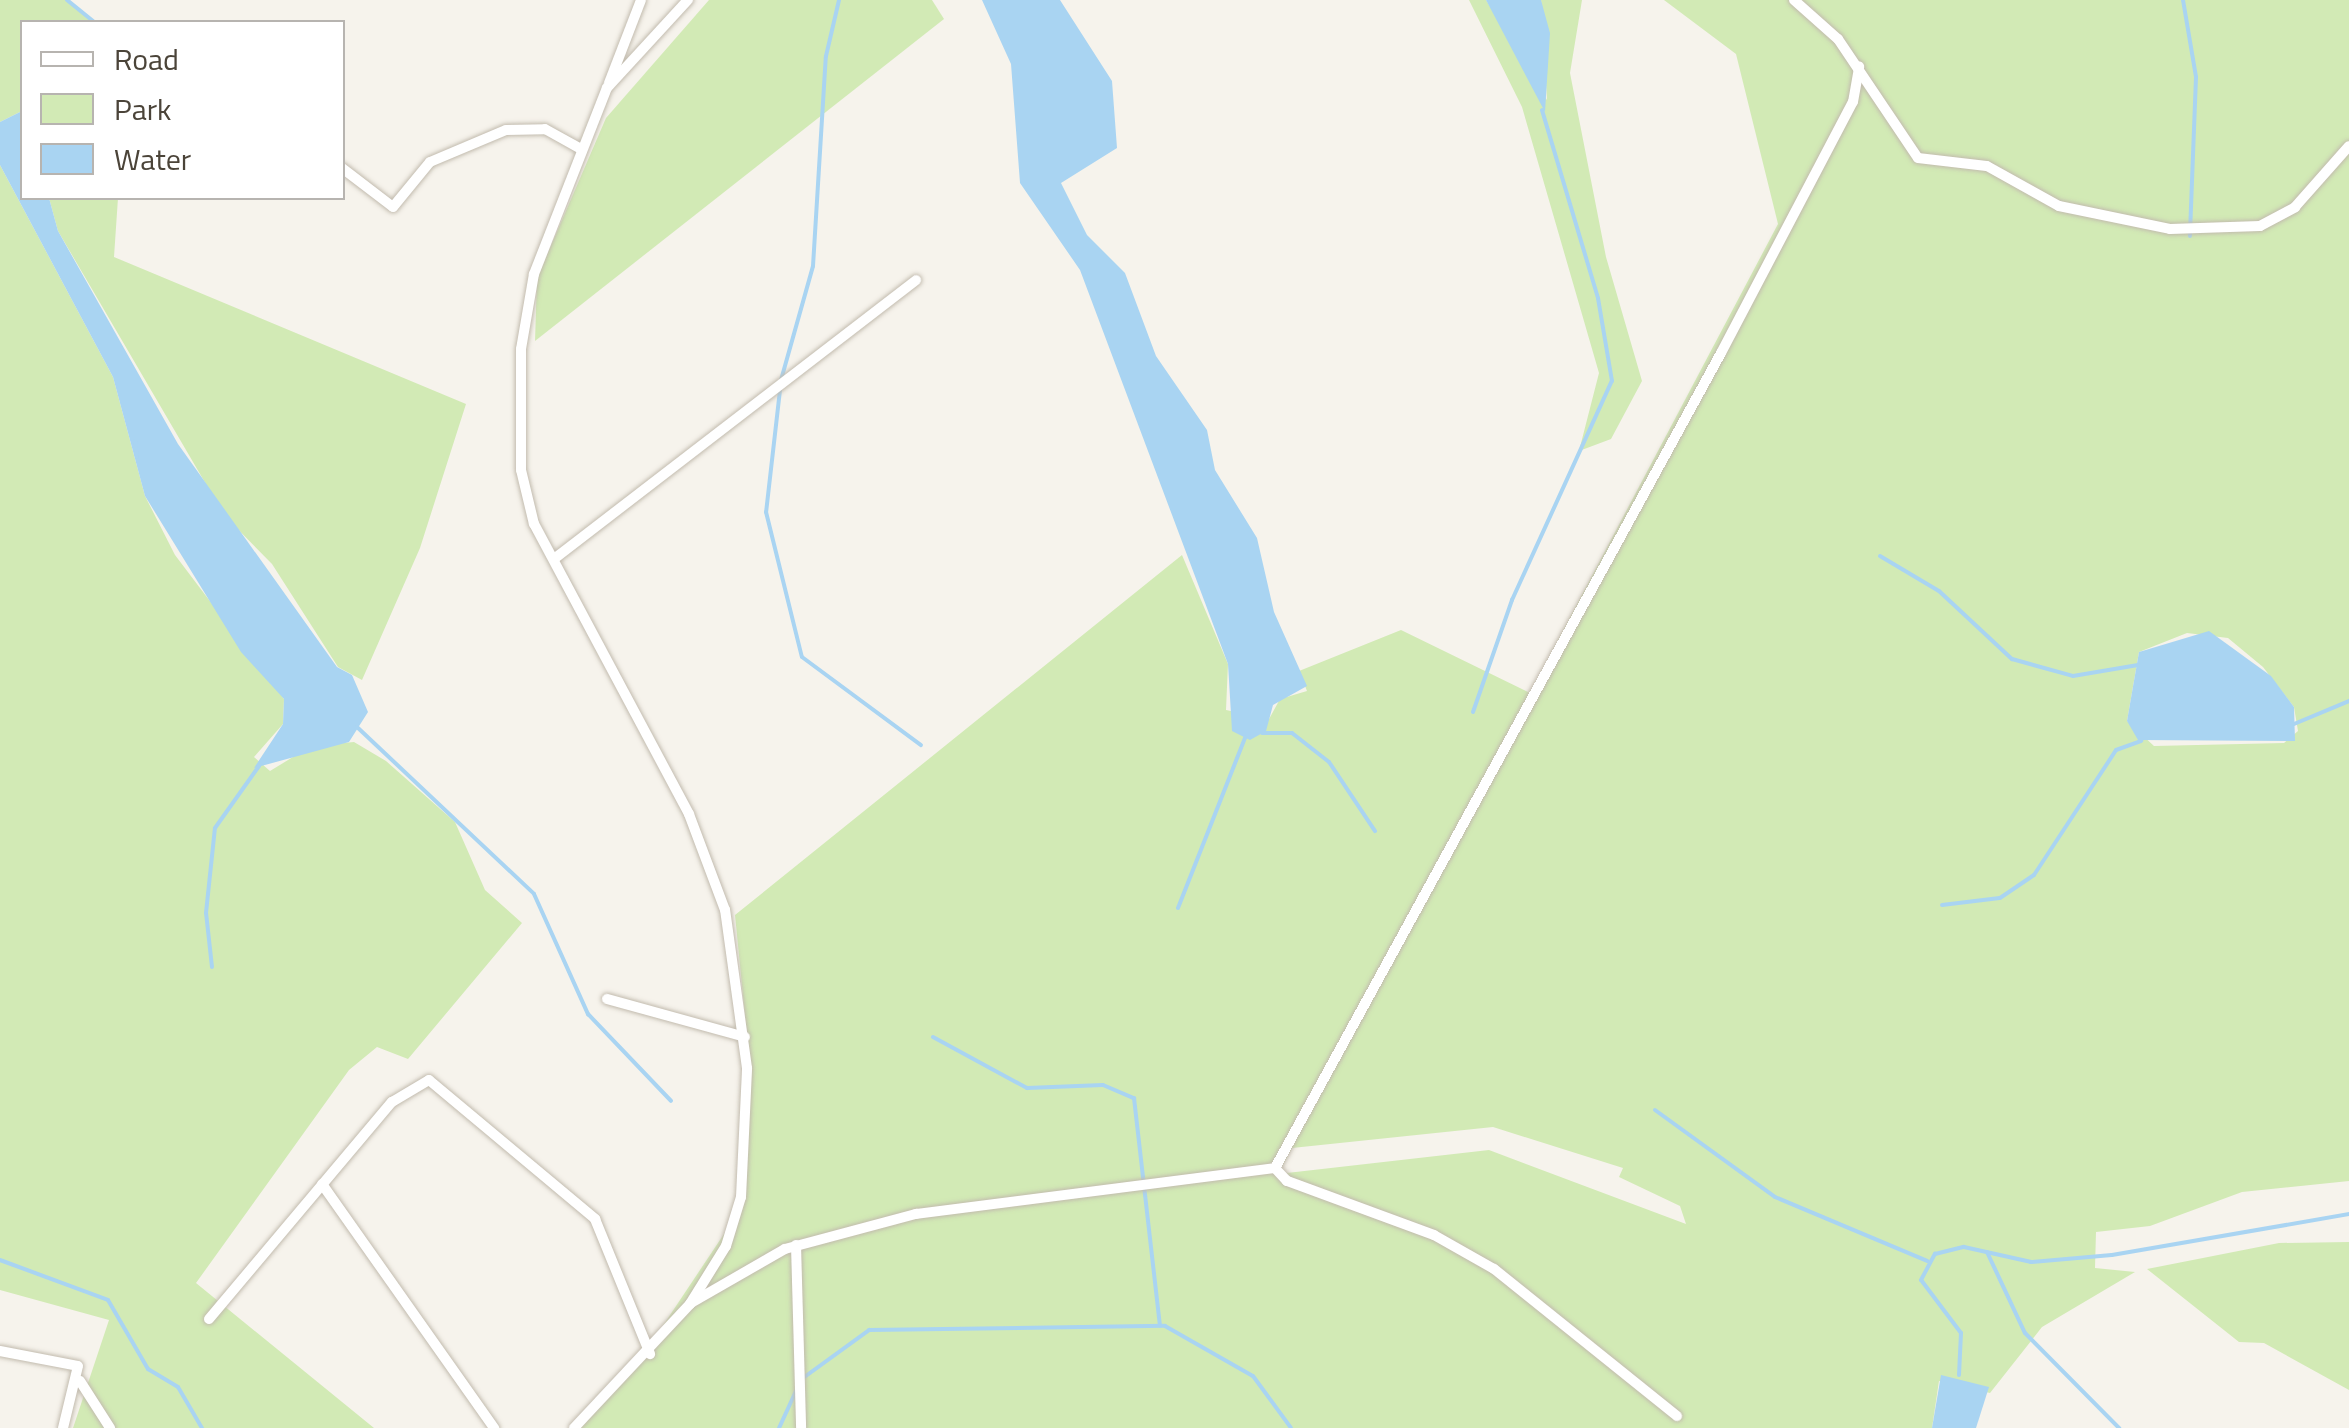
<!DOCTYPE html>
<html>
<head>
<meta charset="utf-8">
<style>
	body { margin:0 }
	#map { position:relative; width:2349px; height:1428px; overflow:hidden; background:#f6f3ec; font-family:"Titillium Web",sans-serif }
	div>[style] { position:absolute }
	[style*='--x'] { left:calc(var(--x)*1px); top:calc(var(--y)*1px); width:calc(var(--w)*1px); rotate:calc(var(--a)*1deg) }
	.green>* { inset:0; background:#d2eab5 }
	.water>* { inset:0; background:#a9d4f2 }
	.stream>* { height:4px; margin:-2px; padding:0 2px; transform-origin:2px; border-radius:2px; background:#a9d4f2 }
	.roads { filter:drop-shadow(0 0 2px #c2bbae) drop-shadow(0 0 2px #c2bbae) }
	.minor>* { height:10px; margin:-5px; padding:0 5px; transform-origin:5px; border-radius:5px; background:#fff }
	span { translate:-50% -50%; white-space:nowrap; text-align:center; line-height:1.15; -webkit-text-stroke:8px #fff; paint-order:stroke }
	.legend { position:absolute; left:20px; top:20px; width:325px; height:180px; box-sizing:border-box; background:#fff; border:2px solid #b7b4b0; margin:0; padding:12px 18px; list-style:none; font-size:30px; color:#4b4439 }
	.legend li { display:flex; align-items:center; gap:20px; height:50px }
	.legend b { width:50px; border:2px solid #b7b4b0 }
</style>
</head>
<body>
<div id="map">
	<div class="green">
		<div style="clip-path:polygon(0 0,65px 0,95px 22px,22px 22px,22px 111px,0 122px)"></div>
		<div style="clip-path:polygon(709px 0,932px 0,944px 19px,535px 341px,537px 278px,606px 118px)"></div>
		<div style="clip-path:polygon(1469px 0,1486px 0,1547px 100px,1541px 0,1582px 0,1570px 73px,1606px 257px,1642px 381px,1611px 439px,1579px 451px,1599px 373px,1522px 107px)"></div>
		<div style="clip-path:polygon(evenodd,1664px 0,2349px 0,2349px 1181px,2242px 1192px,2150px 1226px,2096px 1232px,2095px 1268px,2135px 1272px,2042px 1327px,1990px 1393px,1939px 1381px,1932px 1428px,571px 1428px,656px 1336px,742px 1207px,747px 1036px,735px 915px,1182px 555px,1228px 664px,1226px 710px,1269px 719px,1280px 699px,1307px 691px,1299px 671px,1401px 630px,1530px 693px,1778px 224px,1736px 54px,1664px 0,2187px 633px,2228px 638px,2263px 667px,2294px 707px,2298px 731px,2284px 743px,2154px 746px,2127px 721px,2139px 652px,2187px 633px,1664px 0,1493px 1127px,1623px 1168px,1619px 1177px,1680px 1206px,1686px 1224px,1489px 1150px,1278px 1174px,1292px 1148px,1493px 1127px)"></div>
		<div style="clip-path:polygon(0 165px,113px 377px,145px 496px,175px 555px,284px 699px,283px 724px,254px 757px,270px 771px,311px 746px,354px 742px,386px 761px,455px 822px,485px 890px,522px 923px,408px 1059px,377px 1047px,349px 1070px,196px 1283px,374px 1428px,73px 1428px,109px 1320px,0 1290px)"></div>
		<div style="clip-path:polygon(49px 198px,118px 198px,114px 257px,466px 404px,420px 548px,362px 680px,338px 667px,272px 564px,224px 515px,58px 231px)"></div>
		<div style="clip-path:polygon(2349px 1242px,2349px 1390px,2264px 1343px,2239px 1342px,2147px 1269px,2279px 1243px)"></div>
	</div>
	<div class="water">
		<div style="clip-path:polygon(982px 0,1060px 0,1112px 81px,1117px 148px,1061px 183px,1087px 235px,1125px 273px,1156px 356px,1207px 430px,1215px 470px,1257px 538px,1274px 612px,1307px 686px,1273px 705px,1266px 731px,1250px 740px,1232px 731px,1228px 664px,1080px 270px,1020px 183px,1011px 64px)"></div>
		<div style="clip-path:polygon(1486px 0,1541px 0,1550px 33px,1545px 112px)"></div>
		<div style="clip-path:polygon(22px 111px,22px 198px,49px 198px,58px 231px,178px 444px,337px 667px,352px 675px,368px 712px,349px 742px,254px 768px,283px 724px,284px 699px,241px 652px,145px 496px,113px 377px,0 165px,0 122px)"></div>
		<div style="clip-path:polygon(2209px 631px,2271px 676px,2294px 707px,2295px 741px,2138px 740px,2127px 721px,2139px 652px)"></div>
		<div style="clip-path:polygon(1941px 1375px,1989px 1387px,1976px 1428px,1932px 1428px)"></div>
	</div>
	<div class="stream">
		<div style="--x:67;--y:0;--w:35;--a:39"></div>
		<div style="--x:2183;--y:0;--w:78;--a:80.4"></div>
		<div style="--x:2196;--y:77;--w:159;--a:92.2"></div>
		<div style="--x:781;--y:380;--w:118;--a:-74.3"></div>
		<div style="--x:813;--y:266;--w:210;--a:-86.5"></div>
		<div style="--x:826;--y:56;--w:57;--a:-76.9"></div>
		<div style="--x:780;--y:390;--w:123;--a:96.5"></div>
		<div style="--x:766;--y:512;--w:149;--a:76.1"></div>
		<div style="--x:802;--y:657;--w:148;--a:36.5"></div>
		<div style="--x:135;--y:441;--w:16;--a:83"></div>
		<div style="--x:1880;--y:556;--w:69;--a:30.7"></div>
		<div style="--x:1939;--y:591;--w:100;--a:43"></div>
		<div style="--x:2012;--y:659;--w:63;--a:15.6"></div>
		<div style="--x:2073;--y:676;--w:66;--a:-9.6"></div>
		<div style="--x:1473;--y:712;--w:119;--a:-70.8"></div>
		<div style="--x:1512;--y:600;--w:241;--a:-65.5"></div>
		<div style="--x:1612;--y:381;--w:84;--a:-99.6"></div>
		<div style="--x:1598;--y:298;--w:196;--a:-106.6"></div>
		<div style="--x:2294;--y:724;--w:60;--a:-22.7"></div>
		<div style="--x:357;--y:727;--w:243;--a:43.3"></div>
		<div style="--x:534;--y:894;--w:132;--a:65.8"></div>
		<div style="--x:588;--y:1014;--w:120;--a:46.3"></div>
		<div style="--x:1262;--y:733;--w:30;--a:0"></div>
		<div style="--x:1292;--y:733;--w:47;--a:38.1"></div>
		<div style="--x:1329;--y:762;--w:83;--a:56.3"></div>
		<div style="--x:1942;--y:905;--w:58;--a:-6.9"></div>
		<div style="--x:2000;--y:898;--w:41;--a:-34.1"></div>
		<div style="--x:2034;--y:875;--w:149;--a:-56.7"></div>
		<div style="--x:2116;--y:750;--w:27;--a:-20"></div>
		<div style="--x:1178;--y:908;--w:183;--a:-68.5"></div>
		<div style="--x:212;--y:967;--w:54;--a:-96.3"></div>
		<div style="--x:206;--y:913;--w:85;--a:-84"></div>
		<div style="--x:215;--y:828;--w:76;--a:-54.6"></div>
		<div style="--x:933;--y:1037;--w:107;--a:28.5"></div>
		<div style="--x:1027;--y:1088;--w:76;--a:-2.3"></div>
		<div style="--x:1103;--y:1085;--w:34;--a:23"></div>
		<div style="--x:1134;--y:1098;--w:229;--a:83.5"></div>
		<div style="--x:1655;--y:1110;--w:148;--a:35.9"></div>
		<div style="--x:1775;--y:1197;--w:165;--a:22.8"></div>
		<div style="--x:1987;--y:1252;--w:89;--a:64.9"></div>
		<div style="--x:2025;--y:1333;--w:134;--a:45.3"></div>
		<div style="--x:0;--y:1260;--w:115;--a:20.3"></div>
		<div style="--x:108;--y:1300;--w:80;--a:59.9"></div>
		<div style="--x:148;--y:1369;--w:35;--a:31"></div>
		<div style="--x:178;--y:1387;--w:48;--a:59.7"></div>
		<div style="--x:1959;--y:1375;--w:42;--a:-87.3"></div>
		<div style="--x:1961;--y:1333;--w:66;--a:-127"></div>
		<div style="--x:1921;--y:1280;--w:30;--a:-62"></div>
		<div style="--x:1935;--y:1254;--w:30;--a:-14"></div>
		<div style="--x:1964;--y:1247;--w:69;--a:12.6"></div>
		<div style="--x:2031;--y:1262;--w:81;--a:-4.9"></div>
		<div style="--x:2112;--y:1255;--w:241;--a:-9.8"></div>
		<div style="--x:803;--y:1378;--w:82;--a:-36"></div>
		<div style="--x:869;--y:1330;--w:296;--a:-0.8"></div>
		<div style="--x:1165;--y:1326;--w:101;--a:29.6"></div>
		<div style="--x:1253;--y:1376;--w:64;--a:53.8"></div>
		<div style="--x:779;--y:1428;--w:41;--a:-65.3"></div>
	</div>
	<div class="roads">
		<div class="minor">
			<div style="--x:1794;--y:0;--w:59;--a:41.6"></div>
			<div style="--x:1838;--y:39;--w:143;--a:56.1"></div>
			<div style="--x:1918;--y:158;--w:69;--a:6.6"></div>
			<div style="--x:1987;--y:166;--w:82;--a:29.1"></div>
			<div style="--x:2059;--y:206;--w:113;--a:11.7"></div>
			<div style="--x:2170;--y:229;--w:90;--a:-1.9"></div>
			<div style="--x:2260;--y:226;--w:40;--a:-28"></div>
			<div style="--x:2295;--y:207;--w:81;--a:-48.5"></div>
			<div style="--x:609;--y:83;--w:89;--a:-68.9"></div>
			<div style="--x:342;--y:168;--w:64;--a:37.4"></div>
			<div style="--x:393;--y:207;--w:58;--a:-50.6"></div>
			<div style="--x:430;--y:162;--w:82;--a:-22.8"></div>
			<div style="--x:506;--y:130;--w:39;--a:-1"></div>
			<div style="--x:545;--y:129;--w:41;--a:29.1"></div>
			<div style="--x:554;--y:559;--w:457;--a:-37.6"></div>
			<div style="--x:607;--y:999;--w:143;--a:15.4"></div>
			<div style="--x:322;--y:1184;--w:299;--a:54.8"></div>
			<div style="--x:796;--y:1245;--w:183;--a:88.4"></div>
			<div style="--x:691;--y:1303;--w:108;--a:-29.9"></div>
			<div style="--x:785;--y:1249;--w:136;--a:-15"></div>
			<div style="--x:916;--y:1214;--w:362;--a:-7.3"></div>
			<div style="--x:209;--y:1319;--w:284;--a:-49.9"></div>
			<div style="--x:392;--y:1102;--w:43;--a:-30.7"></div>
			<div style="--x:429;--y:1080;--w:217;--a:39.9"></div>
			<div style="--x:595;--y:1219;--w:146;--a:67.8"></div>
			<div style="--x:0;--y:1351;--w:79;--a:10.9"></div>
			<div style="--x:78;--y:1366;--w:64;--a:103.6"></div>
			<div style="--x:80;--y:1381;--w:56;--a:57.4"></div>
			<div style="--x:1677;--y:1416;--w:235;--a:-141.2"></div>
			<div style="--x:1494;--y:1269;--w:69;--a:-150.5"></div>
			<div style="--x:1434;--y:1235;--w:157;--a:-159.8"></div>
			<div style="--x:1287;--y:1181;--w:18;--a:-133"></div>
			<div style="--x:1275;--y:1168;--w:929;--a:-61.31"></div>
			<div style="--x:1721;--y:353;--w:284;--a:-62.3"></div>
			<div style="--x:1853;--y:102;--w:36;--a:-80"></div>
			<div style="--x:574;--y:1428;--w:170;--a:-46.9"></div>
			<div style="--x:690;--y:1304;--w:68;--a:-58.2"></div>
			<div style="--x:726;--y:1246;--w:51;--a:-73"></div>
			<div style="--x:741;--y:1197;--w:129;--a:-87.3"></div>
			<div style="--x:747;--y:1068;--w:160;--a:-97.9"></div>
			<div style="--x:725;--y:910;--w:103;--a:-110.6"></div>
			<div style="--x:689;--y:814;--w:329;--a:-118.1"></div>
			<div style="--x:534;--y:524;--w:56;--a:-103.5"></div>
			<div style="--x:521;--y:470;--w:121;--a:-90"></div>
			<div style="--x:521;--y:349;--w:76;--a:-80.2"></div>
			<div style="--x:534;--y:274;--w:200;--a:-68.6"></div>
			<div style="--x:607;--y:88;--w:120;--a:-47.4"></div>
		</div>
	</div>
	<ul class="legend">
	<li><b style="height:12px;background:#fff"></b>Road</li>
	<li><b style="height:28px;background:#d2eab5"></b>Park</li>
	<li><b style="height:28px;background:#a9d4f2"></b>Water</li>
	</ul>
</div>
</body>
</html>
